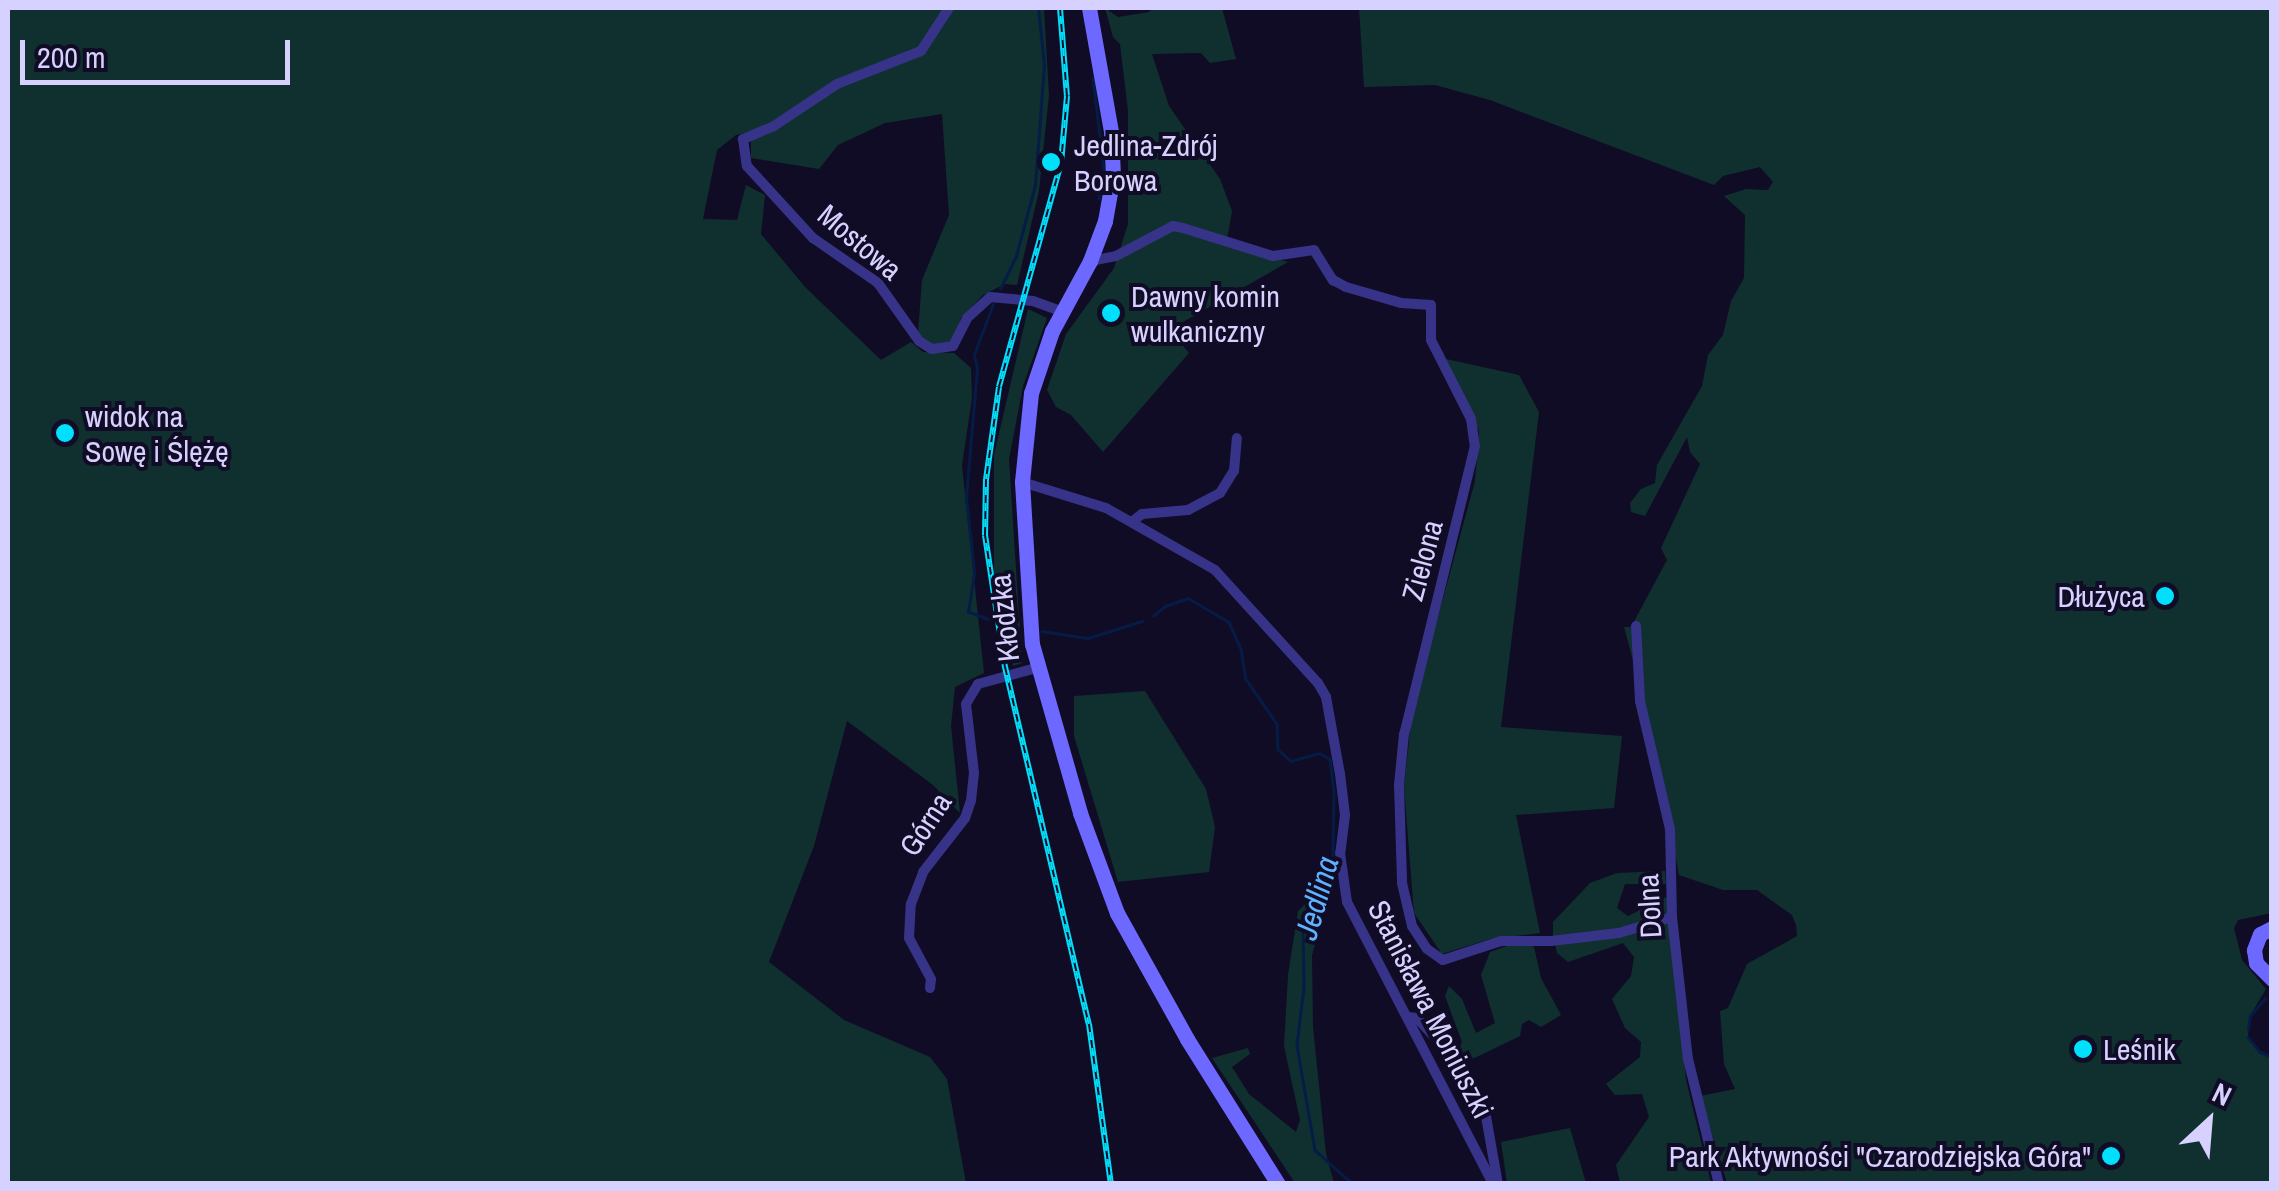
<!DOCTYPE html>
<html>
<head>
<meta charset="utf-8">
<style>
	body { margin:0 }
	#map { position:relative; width:2279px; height:1191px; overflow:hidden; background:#110c25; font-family:"Archivo Narrow",sans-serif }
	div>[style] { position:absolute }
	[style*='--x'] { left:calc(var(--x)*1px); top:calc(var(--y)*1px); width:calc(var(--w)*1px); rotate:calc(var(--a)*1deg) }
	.green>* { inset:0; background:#0f302f }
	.stream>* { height:2.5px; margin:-1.25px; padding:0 1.25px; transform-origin:1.25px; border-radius:1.25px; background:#051c46 }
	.street>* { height:10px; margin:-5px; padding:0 5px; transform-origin:5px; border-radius:5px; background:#373389 }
	.secondary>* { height:15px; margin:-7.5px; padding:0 7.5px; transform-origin:7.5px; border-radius:7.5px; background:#6d68ff }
	.rail>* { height:6px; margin-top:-3px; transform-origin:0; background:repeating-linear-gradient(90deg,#110c25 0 8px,#00dffc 0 16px); box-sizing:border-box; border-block:2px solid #00dffc }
	.dots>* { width:28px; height:28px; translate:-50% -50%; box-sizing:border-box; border:5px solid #110c25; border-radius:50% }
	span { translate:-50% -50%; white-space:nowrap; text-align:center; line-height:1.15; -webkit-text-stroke:8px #110c25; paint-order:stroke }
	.poi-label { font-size:30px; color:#d6d1ff }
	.left { translate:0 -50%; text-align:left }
	.right { translate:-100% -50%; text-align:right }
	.street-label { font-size:30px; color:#d6d1ff }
	.water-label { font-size:32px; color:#5fb2ff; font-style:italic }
	.frame { position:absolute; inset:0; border:10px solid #d6d1ff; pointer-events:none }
	.north { position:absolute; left:2159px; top:1071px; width:100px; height:100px; -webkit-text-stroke:8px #110c25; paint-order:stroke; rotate:26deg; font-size:28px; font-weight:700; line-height:40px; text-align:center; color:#d6d1ff }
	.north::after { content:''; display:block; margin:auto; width:35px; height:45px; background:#d6d1ff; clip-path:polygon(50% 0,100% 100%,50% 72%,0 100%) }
	.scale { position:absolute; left:20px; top:40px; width:270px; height:45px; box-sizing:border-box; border:5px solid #d6d1ff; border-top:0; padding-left:12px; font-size:30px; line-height:35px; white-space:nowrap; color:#d6d1ff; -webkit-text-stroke:8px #110c25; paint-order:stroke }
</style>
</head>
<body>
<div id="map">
	<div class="green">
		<div style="clip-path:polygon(8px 8px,1044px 8px,1049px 95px,1039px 191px,1017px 285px,1005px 284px,983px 295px,961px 318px,952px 342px,932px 349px,918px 333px,922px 280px,949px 215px,942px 114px,885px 123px,838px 145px,819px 169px,751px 158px,751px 132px,736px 135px,717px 150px,703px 219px,737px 220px,746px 185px,765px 195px,761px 234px,805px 287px,881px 360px,911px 342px,923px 352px,954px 353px,971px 368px,972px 398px,962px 465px,984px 673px,955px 687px,951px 726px,960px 813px,933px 785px,847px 721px,814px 846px,769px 962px,844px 1020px,930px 1057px,947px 1079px,966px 1183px,8px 1183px)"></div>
		<div style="clip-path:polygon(1105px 8px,1118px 17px,1149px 12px,1153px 8px,1222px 8px,1236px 59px,1210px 63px,1201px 53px,1152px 54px,1169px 106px,1220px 179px,1232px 211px,1226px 245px,1288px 262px,1169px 330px,1189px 353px,1103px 452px,1071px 415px,1056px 407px,1047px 390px,1066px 334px,1114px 268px,1128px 224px,1128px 111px,1120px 44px,1113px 37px)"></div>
		<div style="clip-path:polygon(1359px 8px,2271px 8px,2272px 913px,2238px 920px,2234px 928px,2242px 960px,2266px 989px,2251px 1014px,2248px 1035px,2256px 1048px,2271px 1056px,2271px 1183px,1727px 1183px,1700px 1096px,1735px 1089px,1724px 1064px,1720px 1011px,1728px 1008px,1747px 964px,1797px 936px,1796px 925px,1792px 915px,1757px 890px,1723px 890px,1679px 875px,1650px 723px,1624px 627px,1631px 627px,1667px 560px,1661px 548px,1700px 464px,1690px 452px,1687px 437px,1645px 516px,1631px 512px,1630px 503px,1641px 489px,1655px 483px,1657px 465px,1702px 386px,1708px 355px,1723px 335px,1731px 301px,1744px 278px,1745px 215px,1724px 196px,1746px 189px,1768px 190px,1773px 182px,1760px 167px,1723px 176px,1714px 185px,1490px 100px,1435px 85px,1364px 87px)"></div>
		<div style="clip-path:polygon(1028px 309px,1047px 318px,1023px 386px,1009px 459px,1022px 663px,1013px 666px,994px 578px,994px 455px)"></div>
		<div style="clip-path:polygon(1446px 359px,1519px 375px,1539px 412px,1501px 727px,1622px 736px,1614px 808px,1516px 815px,1540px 933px,1490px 939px,1442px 954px,1414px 913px,1404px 787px,1412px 713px,1475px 481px,1479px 431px)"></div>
		<div style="clip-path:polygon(1145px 691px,1206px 789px,1215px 827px,1209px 872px,1118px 882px,1074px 736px,1074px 696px)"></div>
		<div style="clip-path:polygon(1665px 871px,1666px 884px,1625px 884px,1617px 908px,1628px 916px,1666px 897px,1671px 907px,1686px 1080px,1711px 1183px,1620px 1183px,1616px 1165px,1649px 1117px,1642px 1094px,1615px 1095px,1606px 1084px,1640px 1057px,1641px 1042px,1625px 1028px,1612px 999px,1631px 976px,1634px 957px,1623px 943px,1568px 962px,1557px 953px,1553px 935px,1553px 922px,1590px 883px,1617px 873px)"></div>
		<div style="clip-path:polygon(1312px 897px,1328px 898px,1312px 955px,1313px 1027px,1326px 1154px,1334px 1183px,1295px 1183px,1212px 1058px,1248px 1048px,1250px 1054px,1232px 1067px,1249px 1094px,1296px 1132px,1300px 1120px,1284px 1046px,1288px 975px,1298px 911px)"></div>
		<div style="clip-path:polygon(1521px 941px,1534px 947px,1541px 978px,1561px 1015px,1541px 1027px,1529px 1020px,1522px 1024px,1520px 1036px,1464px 1063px,1457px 1054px,1462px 1042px,1445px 996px,1449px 986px,1462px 999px,1476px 1033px,1495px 1023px,1481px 975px,1490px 952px)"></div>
		<div style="clip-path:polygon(1570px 1128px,1586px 1183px,1507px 1183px,1501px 1142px)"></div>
	</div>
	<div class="stream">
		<div style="--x:1093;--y:78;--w:93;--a:83.2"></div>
		<div style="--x:1104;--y:170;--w:29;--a:100"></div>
		<div style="--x:1000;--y:289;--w:37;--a:-64"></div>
		<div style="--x:1016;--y:256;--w:73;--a:-75"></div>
		<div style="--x:1035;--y:185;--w:120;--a:-85.7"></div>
		<div style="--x:1044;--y:65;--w:57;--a:-96"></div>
		<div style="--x:1153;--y:616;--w:16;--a:-40"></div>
		<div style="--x:1165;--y:606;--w:24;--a:-19"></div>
		<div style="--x:1188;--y:598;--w:48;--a:30.3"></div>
		<div style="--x:1229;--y:622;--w:30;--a:66"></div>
		<div style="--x:1241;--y:649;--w:30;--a:81"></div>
		<div style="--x:1246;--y:679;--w:55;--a:55.4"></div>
		<div style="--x:1277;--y:724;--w:25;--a:88"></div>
		<div style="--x:1278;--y:749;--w:18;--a:43"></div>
		<div style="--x:1291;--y:761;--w:29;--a:-16"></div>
		<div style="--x:1319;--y:753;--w:13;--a:29"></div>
		<div style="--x:1330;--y:759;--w:32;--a:83"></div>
		<div style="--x:1334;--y:791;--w:64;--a:90.9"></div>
		<div style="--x:1333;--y:855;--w:24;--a:126"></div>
		<div style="--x:1319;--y:874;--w:23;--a:108"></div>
		<div style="--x:1312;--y:896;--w:15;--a:74"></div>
		<div style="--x:1316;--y:910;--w:24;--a:123"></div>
		<div style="--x:1303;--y:930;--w:57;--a:89"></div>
		<div style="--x:1304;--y:987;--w:58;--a:96.9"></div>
		<div style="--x:1297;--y:1045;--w:107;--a:80.3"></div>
		<div style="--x:1315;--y:1150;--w:51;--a:41.8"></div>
		<div style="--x:990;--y:620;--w:23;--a:-160"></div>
		<div style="--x:968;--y:612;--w:39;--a:-81"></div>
		<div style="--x:974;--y:573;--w:76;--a:-96"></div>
		<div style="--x:966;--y:497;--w:128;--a:-85.1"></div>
		<div style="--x:977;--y:369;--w:14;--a:-102"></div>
		<div style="--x:974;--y:355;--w:54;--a:-69.6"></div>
		<div style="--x:1042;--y:631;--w:47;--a:8.7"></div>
		<div style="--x:1088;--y:638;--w:57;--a:-17.5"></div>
		<div style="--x:2248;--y:1030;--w:14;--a:-82"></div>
		<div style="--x:2250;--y:1016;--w:23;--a:-50"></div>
		<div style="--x:2248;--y:1037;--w:19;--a:51"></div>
		<div style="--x:2260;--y:1052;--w:13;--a:23"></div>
	</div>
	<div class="street">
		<div style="--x:949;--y:8;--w:51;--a:123.1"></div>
		<div style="--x:921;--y:51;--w:90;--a:158.6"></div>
		<div style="--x:837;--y:84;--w:76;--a:146.3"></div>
		<div style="--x:774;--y:126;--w:34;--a:157"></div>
		<div style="--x:743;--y:139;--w:27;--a:82"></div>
		<div style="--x:747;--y:166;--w:98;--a:47.5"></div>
		<div style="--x:813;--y:238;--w:79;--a:34.7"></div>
		<div style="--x:878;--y:283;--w:71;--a:54.7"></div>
		<div style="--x:919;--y:341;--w:15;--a:32"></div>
		<div style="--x:932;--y:349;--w:21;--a:-8"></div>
		<div style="--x:953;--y:346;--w:31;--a:-63"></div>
		<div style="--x:967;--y:318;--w:31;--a:-42"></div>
		<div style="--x:990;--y:297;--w:43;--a:5.3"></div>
		<div style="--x:1033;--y:301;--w:30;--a:20"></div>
		<div style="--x:1090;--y:261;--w:26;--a:-11"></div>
		<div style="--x:1116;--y:256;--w:64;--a:-27.8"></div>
		<div style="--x:1173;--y:226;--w:10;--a:11"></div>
		<div style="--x:1183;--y:228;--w:94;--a:17.3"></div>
		<div style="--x:1273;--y:256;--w:41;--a:-8.3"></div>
		<div style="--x:1314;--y:250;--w:36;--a:58"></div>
		<div style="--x:1333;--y:280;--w:15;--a:28"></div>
		<div style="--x:1346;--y:287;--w:57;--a:16.2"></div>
		<div style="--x:1401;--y:303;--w:30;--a:4"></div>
		<div style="--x:1431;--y:305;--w:35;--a:90"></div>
		<div style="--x:1431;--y:340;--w:89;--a:63.1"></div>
		<div style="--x:1471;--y:419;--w:27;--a:82"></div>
		<div style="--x:1475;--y:446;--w:297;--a:103.8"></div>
		<div style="--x:1404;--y:734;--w:51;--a:95.6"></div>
		<div style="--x:1399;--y:785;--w:98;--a:88.2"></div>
		<div style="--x:1402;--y:883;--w:44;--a:76.9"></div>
		<div style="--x:1412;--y:926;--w:27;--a:57"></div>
		<div style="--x:1427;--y:949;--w:19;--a:35"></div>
		<div style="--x:1443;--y:960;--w:61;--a:-18.1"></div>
		<div style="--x:1501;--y:941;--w:50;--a:0"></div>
		<div style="--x:1551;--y:941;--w:68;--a:-6.7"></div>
		<div style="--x:1619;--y:933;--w:55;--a:-16.8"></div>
		<div style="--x:1022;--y:482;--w:88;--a:17.2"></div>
		<div style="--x:1106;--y:508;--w:125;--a:29.6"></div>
		<div style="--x:1215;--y:570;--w:153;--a:47.7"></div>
		<div style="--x:1318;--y:683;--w:16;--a:60"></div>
		<div style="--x:1326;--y:697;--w:78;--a:79.7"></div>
		<div style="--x:1340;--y:774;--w:41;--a:83"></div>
		<div style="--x:1345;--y:815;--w:38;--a:97"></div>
		<div style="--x:1340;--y:853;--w:49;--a:81.9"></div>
		<div style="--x:1347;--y:902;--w:318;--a:62.6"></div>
		<div style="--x:1133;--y:521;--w:11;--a:-38"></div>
		<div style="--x:1142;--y:514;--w:46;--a:-5"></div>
		<div style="--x:1188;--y:510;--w:36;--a:-28"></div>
		<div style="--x:1220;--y:493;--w:26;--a:-58"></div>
		<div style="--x:1234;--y:471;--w:33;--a:-85"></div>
		<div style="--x:1636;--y:626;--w:75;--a:86.9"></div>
		<div style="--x:1640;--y:701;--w:131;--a:76.8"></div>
		<div style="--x:1670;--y:829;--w:88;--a:88.7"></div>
		<div style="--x:1672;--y:917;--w:143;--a:83.6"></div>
		<div style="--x:1688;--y:1059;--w:129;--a:76.1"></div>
		<div style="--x:930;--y:988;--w:9;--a:-84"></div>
		<div style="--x:931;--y:979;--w:47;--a:-118.2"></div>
		<div style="--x:909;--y:938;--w:34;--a:-87"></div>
		<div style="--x:911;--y:904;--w:34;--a:-69"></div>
		<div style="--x:923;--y:872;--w:68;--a:-52.1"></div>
		<div style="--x:965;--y:818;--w:18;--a:-71"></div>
		<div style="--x:971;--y:801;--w:28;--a:-84"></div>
		<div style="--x:974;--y:773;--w:69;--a:-96.6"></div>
		<div style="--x:966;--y:704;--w:23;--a:-59"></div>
		<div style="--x:978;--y:684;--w:60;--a:-15.4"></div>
		<div style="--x:1407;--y:1017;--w:10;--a:6"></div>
		<div style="--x:1417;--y:1018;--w:67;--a:47.4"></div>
		<div style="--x:1462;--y:1067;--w:44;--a:59.9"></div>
		<div style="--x:1484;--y:1105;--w:80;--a:80"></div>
	</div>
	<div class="secondary">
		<div style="--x:1089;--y:8;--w:126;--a:79.9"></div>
		<div style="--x:1111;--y:132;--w:44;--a:87.4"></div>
		<div style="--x:1113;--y:176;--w:46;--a:100.1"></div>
		<div style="--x:1105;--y:221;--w:43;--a:110.6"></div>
		<div style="--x:1090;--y:261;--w:80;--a:118.5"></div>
		<div style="--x:1052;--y:331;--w:65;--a:108.7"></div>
		<div style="--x:1031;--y:393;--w:89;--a:95.8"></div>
		<div style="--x:1022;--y:482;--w:162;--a:86.5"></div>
		<div style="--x:1032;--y:644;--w:176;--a:74.1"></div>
		<div style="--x:1080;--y:813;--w:107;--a:69.7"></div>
		<div style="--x:1117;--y:913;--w:144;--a:60.9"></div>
		<div style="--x:1187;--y:1039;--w:171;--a:57.9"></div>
		<div style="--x:2272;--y:928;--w:13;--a:153"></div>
		<div style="--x:2260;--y:934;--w:17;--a:111"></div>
		<div style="--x:2254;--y:950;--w:13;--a:81"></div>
		<div style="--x:2256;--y:963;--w:23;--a:45"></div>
	</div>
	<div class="rail">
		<div style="--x:1060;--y:8;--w:88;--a:85.5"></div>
		<div style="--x:1067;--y:96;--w:67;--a:95.1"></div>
		<div style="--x:1061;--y:163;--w:232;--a:105.5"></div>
		<div style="--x:999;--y:387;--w:93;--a:98"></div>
		<div style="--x:986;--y:479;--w:56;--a:91"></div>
		<div style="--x:985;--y:535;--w:134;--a:81.4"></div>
		<div style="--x:1005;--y:667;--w:367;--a:76.8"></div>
		<div style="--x:1089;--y:1024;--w:162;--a:82.2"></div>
	</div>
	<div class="dots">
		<div style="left:1051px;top:162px;background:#00dffc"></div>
		<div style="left:1111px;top:313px;background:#00dffc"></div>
		<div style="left:65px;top:433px;background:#00dffc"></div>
		<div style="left:2165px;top:596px;background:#00dffc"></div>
		<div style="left:2083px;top:1049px;background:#00dffc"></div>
		<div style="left:2111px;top:1156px;background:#00dffc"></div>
	</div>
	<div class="poi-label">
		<span class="left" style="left:1074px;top:162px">Jedlina-Zdrój<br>Borowa</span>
		<span class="left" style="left:1131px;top:313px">Dawny komin<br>wulkaniczny</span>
		<span class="left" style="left:85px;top:433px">widok na<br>Sowę i Ślężę</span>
		<span class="right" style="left:2145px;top:596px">Dłużyca</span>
		<span class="left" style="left:2103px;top:1049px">Leśnik</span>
		<span class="right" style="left:2091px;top:1156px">Park Aktywności "Czarodziejska Góra"</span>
	</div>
	<div class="street-label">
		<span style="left:860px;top:242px;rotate:40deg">Mostowa</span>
		<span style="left:1422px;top:560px;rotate:-75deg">Zielona</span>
		<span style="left:1004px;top:618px;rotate:-96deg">Kłodzka</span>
		<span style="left:925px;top:824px;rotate:-57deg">Górna</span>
		<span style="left:1649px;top:906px;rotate:-93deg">Dolna</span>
		<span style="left:1431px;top:1009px;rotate:63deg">Stanisława Moniuszki</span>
	</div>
	<div class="water-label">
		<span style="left:1317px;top:898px;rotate:-74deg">Jedlina</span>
	</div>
	<div class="frame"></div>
	<div class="north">N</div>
	<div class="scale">200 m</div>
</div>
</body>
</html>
